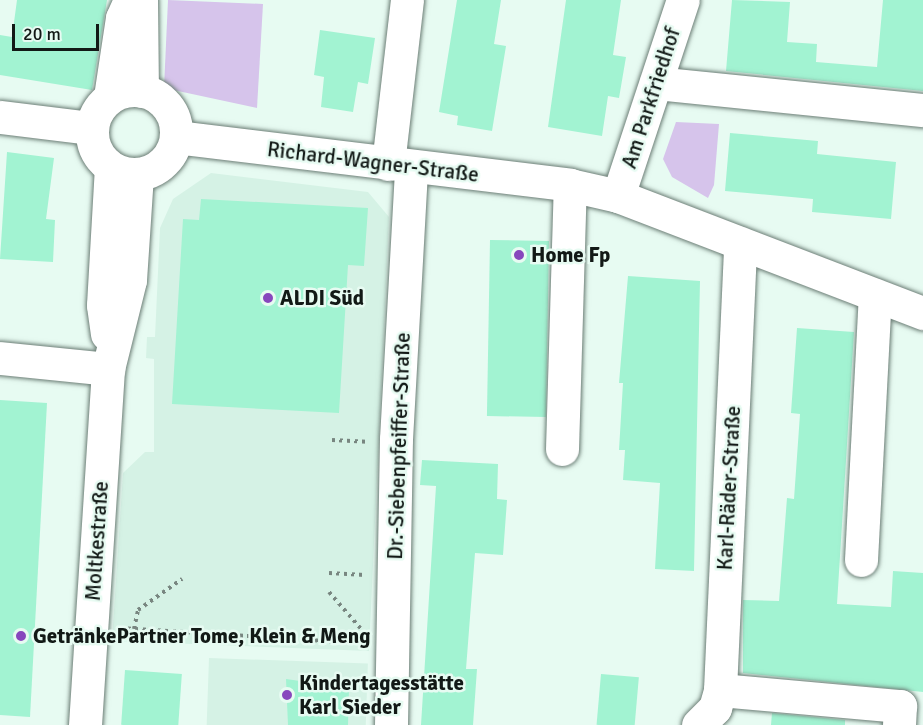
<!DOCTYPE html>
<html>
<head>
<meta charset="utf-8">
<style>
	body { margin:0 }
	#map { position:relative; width:923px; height:725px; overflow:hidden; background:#e7fbf2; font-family:Signika,sans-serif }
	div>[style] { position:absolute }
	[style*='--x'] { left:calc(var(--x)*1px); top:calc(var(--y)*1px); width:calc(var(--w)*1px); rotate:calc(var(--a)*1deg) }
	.built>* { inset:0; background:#d5f2e5; transform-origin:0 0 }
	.green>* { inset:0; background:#d6c4eb }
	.building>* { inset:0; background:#a2f3d2; transform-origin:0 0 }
	.path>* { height:4px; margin-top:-2px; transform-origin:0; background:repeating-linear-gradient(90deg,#788680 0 3px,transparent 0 7.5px) }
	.roads { filter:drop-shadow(0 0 2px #6c7e76) drop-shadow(0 0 2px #6c7e76) }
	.minor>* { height:33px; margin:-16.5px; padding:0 16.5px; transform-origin:16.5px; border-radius:16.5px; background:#fff }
	.minor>.ring { margin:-16.5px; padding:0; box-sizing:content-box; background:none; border:33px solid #fff; border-radius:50% }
	.dots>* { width:16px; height:16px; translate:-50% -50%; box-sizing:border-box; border:3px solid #e7fbf2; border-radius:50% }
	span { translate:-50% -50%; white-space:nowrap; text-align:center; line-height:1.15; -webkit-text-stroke:5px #e7fbf2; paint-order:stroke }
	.street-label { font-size:21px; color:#121916 }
	.poi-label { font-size:21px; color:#121916; font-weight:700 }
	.left { translate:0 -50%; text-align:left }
	.scale { position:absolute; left:12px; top:24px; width:87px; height:27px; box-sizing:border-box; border:3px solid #121916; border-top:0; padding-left:8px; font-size:18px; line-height:21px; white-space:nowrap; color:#121916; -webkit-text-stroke:4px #e7fbf2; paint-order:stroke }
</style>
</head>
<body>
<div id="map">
	<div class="built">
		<div style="clip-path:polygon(211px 173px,368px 192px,389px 217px,369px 651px,112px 641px,123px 473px,145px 452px,154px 452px,154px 359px,146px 358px,147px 337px,155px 337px,160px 228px,173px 199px)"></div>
		<div style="left:209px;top:658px;width:159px;height:67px;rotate:2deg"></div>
	</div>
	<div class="green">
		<div style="clip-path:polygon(168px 0,263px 4px,257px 108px,164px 88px)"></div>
		<div style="clip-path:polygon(676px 122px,719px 124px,714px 185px,708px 198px,672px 177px,663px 159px)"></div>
	</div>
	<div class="building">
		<div style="clip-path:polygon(17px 0,107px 0,92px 90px,0 75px,0 35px,12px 37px)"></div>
		<div style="clip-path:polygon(457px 0,501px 0,494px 44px,506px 46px,492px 131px,457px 125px,458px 116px,439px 112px)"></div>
		<div style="clip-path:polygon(566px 0,621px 0,613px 55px,626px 57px,619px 98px,608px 96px,602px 136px,548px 127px)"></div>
		<div style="clip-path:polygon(732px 0,790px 2px,787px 42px,817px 44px,816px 62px,877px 67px,883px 0,923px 0,923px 91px,726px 71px)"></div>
		<div style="clip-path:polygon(320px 30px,375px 38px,368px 84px,358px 82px,353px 112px,321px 107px,324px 77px,314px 75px)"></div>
		<div style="clip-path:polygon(730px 133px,818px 141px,817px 154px,896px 162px,891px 219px,812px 212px,813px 199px,725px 191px)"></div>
		<div style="clip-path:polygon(7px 152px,54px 158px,46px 219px,55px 220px,53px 262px,0 259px)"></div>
		<div style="clip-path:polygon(201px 199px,368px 208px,364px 266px,348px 265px,339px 413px,172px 404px,183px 219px,199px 220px)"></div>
		<div style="left:490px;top:240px;width:59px;height:176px;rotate:1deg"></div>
		<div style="clip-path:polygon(628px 276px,700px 281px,694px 571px,655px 569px,660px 483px,623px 480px,625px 450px,619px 450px,623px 383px,619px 383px)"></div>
		<div style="clip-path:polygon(797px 328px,854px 332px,837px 604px,891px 607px,893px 571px,923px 573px,923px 692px,743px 673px,743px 600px,779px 601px,787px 498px,794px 499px,800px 414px,791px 413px)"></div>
		<div style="clip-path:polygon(0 400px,47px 403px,30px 717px,0 715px)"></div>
		<div style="clip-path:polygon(422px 460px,498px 464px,497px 499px,507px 500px,503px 555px,475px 553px,466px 669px,477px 669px,473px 725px,421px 725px,436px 486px,420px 485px)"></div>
		<div style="left:125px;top:670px;width:57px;height:55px;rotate:4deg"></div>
		<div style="left:601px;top:674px;width:38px;height:51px;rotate:5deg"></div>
		<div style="clip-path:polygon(286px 679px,349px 688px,348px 725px,288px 725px)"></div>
		<div style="clip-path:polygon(772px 713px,845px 720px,845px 725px,771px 725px)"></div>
	</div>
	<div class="path">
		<div style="--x:332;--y:440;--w:35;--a:3"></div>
		<div style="--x:329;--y:573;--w:36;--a:3"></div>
		<div style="--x:329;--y:592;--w:50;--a:49"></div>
		<div style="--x:120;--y:628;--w:241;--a:3.6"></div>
		<div style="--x:134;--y:629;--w:19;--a:-78"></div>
		<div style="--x:138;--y:610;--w:54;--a:-35.2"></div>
	</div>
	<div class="roads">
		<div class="minor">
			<div style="--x:141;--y:0;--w:91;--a:89.4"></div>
			<div style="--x:656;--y:83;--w:268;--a:5.8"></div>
			<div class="ring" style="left:92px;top:90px;width:51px;height:51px"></div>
			<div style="--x:110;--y:97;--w:80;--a:-81.4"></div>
			<div style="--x:122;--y:18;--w:20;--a:-66"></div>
			<div style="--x:0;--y:117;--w:92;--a:6.9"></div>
			<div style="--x:176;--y:137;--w:397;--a:6.9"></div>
			<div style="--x:570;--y:185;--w:49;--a:12.9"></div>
			<div style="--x:618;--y:196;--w:327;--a:21"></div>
			<div style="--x:388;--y:164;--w:165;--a:-83.4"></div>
			<div style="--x:618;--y:196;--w:206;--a:-71.7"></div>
			<div style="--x:107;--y:334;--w:29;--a:-98"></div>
			<div style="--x:103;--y:305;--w:137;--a:-86.7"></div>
			<div style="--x:0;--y:358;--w:109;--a:5.8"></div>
			<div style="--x:562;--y:449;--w:264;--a:-88.3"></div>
			<div style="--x:861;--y:560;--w:265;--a:-87"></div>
			<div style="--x:720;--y:690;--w:181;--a:5.1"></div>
			<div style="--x:900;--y:706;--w:19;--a:93"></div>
			<div style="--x:85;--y:725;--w:357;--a:-86.3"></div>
			<div style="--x:108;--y:369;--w:92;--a:-76.1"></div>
			<div style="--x:130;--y:280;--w:105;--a:-86.2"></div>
			<div style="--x:391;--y:725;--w:286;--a:-89"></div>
			<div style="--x:396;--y:439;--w:272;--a:-86.8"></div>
			<div style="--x:698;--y:725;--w:24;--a:-45"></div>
			<div style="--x:715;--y:708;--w:19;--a:-74"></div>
			<div style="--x:720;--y:690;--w:447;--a:-87.4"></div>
		</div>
	</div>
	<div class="dots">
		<div style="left:519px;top:255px;background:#8747bd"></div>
		<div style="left:268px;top:298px;background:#8747bd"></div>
		<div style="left:21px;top:636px;background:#8747bd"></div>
		<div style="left:287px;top:695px;background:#8747bd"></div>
	</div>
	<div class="street-label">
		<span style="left:651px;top:98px;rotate:-72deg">Am Parkfriedhof</span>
		<span style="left:373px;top:162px;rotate:7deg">Richard-Wagner-Straße</span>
		<span style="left:399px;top:446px;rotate:-88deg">Dr.-Siebenpfeiffer-Straße</span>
		<span style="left:729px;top:488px;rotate:-87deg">Karl-Räder-Straße</span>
		<span style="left:97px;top:541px;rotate:-86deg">Moltkestraße</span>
	</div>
	<div class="poi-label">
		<span class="left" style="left:531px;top:255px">Home Fp</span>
		<span class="left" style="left:280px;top:298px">ALDI Süd</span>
		<span class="left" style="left:33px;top:636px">GetränkePartner Tome, Klein &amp; Meng</span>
		<span class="left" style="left:299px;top:695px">Kindertagesstätte<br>Karl Sieder</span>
	</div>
	<div class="scale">20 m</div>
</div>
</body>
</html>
